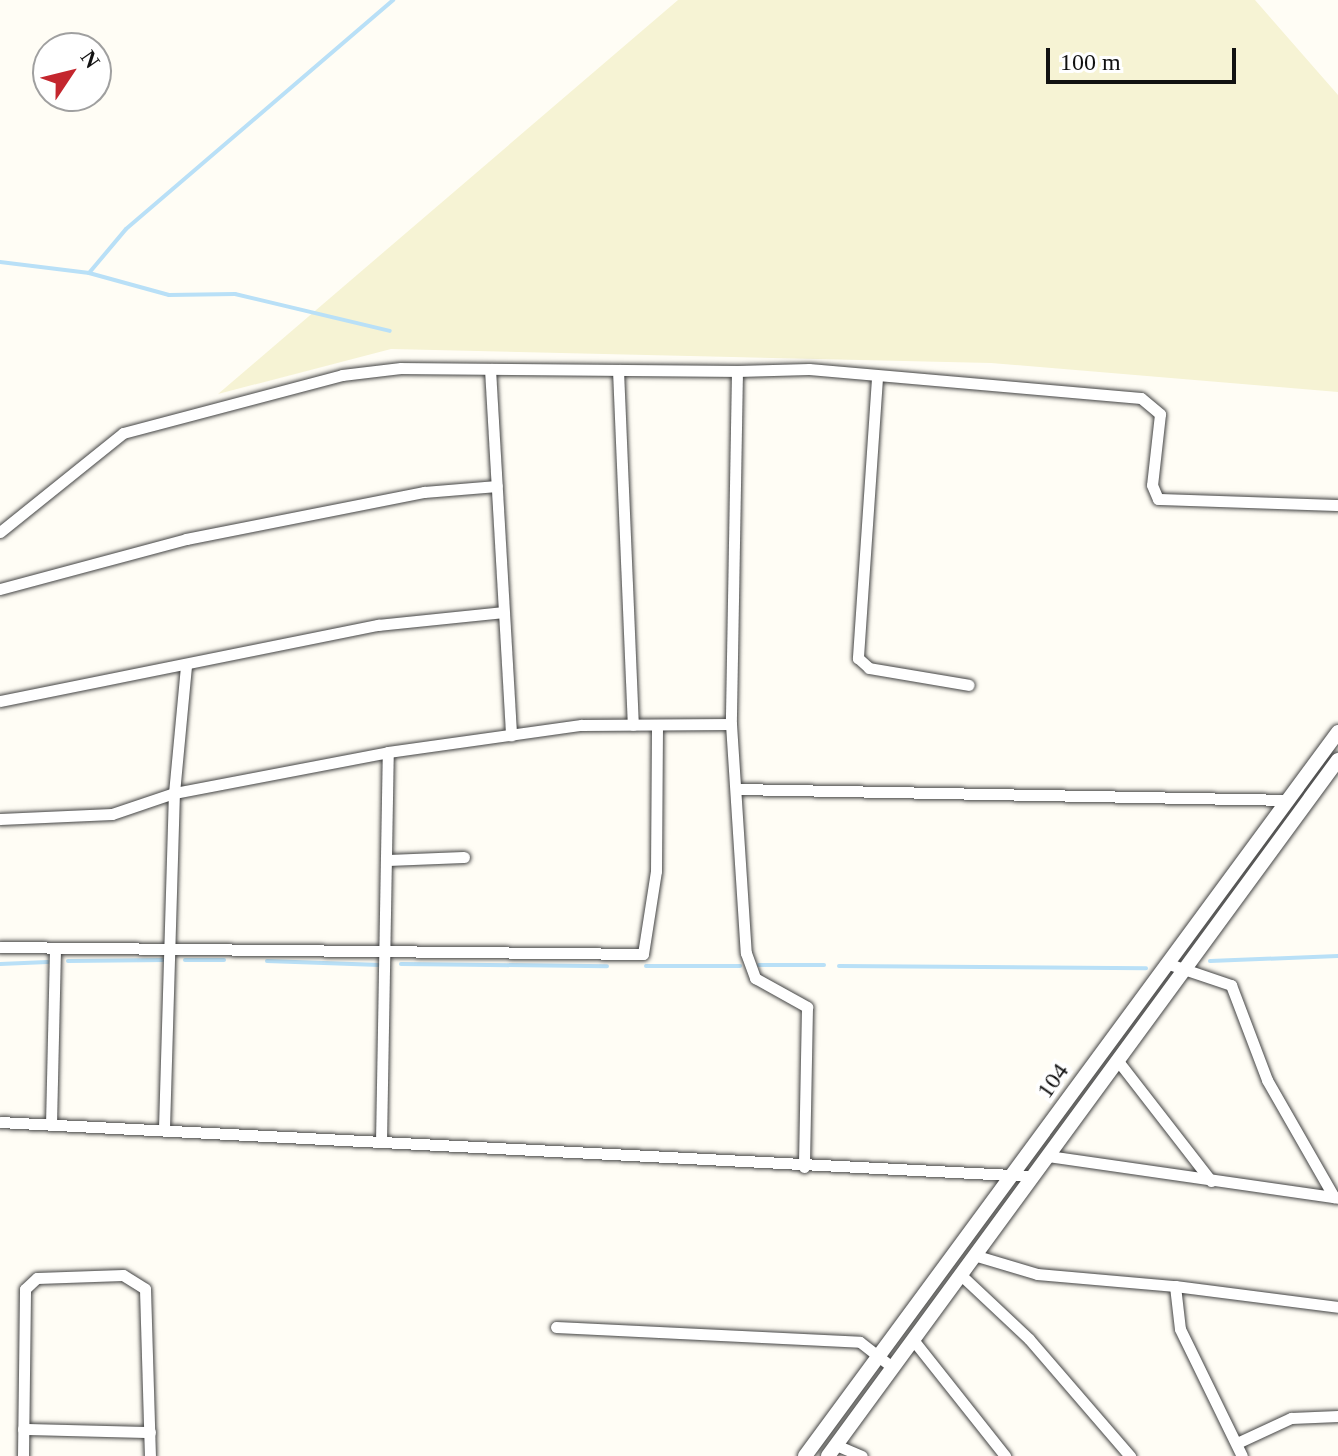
<!DOCTYPE html>
<html>
<head>
<meta charset="utf-8">
<style>
	body { margin:0 }
	#map { position:relative; width:1338px; height:1456px; overflow:hidden; background:#fffdf5; font-family:Georgia,serif }
	div>[style] { position:absolute }
	.farmland>* { inset:0; background:#f6f3d4 }
	.stream>* { height:4px; margin:-2px; padding:0 2px; transform-origin:2px; border-radius:2px; background:#b9e0f7 }
	.roads { filter:drop-shadow(0 0 2px #444) drop-shadow(0 0 2px #444) }
	.minor>* { height:11px; margin:-5.5px; padding:0 5.5px; transform-origin:5.5px; border-radius:5.5px; background:#fff }
	.tertiary>* { height:14px; margin:-7px; padding:0 7px; transform-origin:7px; border-radius:7px; background:#fff }
	span { translate:-50% -50%; white-space:nowrap; text-align:center; line-height:1.15; -webkit-text-stroke:8px #fff; paint-order:stroke }
	.street-label { font-size:24px; color:#111 }
	.north { position:absolute; left:32px; top:32px; width:80px; height:80px; box-sizing:border-box; background:#fff; border:2px solid #a0a0a0; border-radius:50%; rotate:55deg; font-size:22px; font-weight:700; line-height:32px; text-align:center; color:#111 }
	.north::after { content:''; display:block; margin:auto; width:28px; height:36px; background:#c4262e; clip-path:polygon(50% 0,100% 100%,50% 72%,0 100%) }
	.scale { position:absolute; left:1046px; top:48px; width:190px; height:36px; box-sizing:border-box; border:4px solid #111; border-top:0; padding-left:10px; font-size:24px; line-height:28px; white-space:nowrap; color:#111; -webkit-text-stroke:6px #fff; paint-order:stroke }
</style>
</head>
<body>
<div id="map">
	<div class="farmland">
		<div style="clip-path:polygon(678px 0,1255px 0,1338px 95px,1338px 392px,991px 363px,391px 349px,218px 394px)"></div>
	</div>
	<div class="stream">
		<div style="left:0;top:262px;width:90px;rotate:7deg"></div>
		<div style="left:89px;top:273px;width:83px;rotate:15.4deg"></div>
		<div style="left:169px;top:295px;width:66px;rotate:-0.9deg"></div>
		<div style="left:235px;top:294px;width:159px;rotate:13.4deg"></div>
		<div style="left:89px;top:273px;width:57px;rotate:-49.9deg"></div>
		<div style="left:126px;top:229px;width:352px;rotate:-40.6deg"></div>
		<div style="left:185px;top:960px;width:39px"></div>
		<div style="left:68px;top:961px;width:98px;rotate:-0.6deg"></div>
		<div style="left:267px;top:961px;width:113px;rotate:2deg"></div>
		<div style="left:1210px;top:961px;width:128px;rotate:-2.2deg"></div>
		<div style="left:0;top:964px;width:48px;rotate:-2.4deg"></div>
		<div style="left:401px;top:964px;width:206px;rotate:0.6deg"></div>
		<div style="left:759px;top:965px;width:65px"></div>
		<div style="left:646px;top:966px;width:94px"></div>
		<div style="left:839px;top:966px;width:307px;rotate:0.4deg"></div>
	</div>
	<div class="roads">
		<div class="minor">
			<div style="left:490px;top:369px;width:367px;rotate:86.7deg"></div>
			<div style="left:618px;top:370px;width:355px;rotate:87.6deg"></div>
			<div style="left:737px;top:371px;width:72px;rotate:-1.6deg"></div>
			<div style="left:809px;top:369px;width:333px;rotate:5deg"></div>
			<div style="left:1141px;top:398px;width:25px;rotate:40deg"></div>
			<div style="left:1160px;top:414px;width:71px;rotate:96.4deg"></div>
			<div style="left:1152px;top:485px;width:15px;rotate:67deg"></div>
			<div style="left:1158px;top:499px;width:180px;rotate:1.9deg"></div>
			<div style="left:877px;top:378px;width:281px;rotate:93.9deg"></div>
			<div style="left:858px;top:658px;width:15px;rotate:42deg"></div>
			<div style="left:869px;top:668px;width:101px;rotate:9.6deg"></div>
			<div style="left:0;top:532px;width:158px;rotate:-38.8deg"></div>
			<div style="left:123px;top:433px;width:227px;rotate:-14.8deg"></div>
			<div style="left:342px;top:375px;width:59px;rotate:-6.8deg"></div>
			<div style="left:401px;top:368px;width:336px;rotate:0.5deg"></div>
			<div style="left:737px;top:371px;width:353px;rotate:91deg"></div>
			<div style="left:731px;top:724px;width:229px;rotate:86.3deg"></div>
			<div style="left:746px;top:953px;width:27px;rotate:70deg"></div>
			<div style="left:755px;top:978px;width:60px;rotate:29.1deg"></div>
			<div style="left:807px;top:1007px;width:160px;rotate:91.1deg"></div>
			<div style="left:0;top:589px;width:193px;rotate:-15deg"></div>
			<div style="left:186px;top:539px;width:243px;rotate:-11.2deg"></div>
			<div style="left:424px;top:492px;width:73px;rotate:-4.7deg"></div>
			<div style="left:0;top:701px;width:386px;rotate:-11.4deg"></div>
			<div style="left:378px;top:625px;width:126px;rotate:-5.9deg"></div>
			<div style="left:737px;top:789px;width:551px;rotate:1.14deg"></div>
			<div style="left:0;top:819px;width:112px;rotate:-2.6deg"></div>
			<div style="left:112px;top:814px;width:65px;rotate:-18.7deg"></div>
			<div style="left:174px;top:793px;width:218px;rotate:-10.8deg"></div>
			<div style="left:388px;top:752px;width:195px;rotate:-8deg"></div>
			<div style="left:581px;top:725px;width:150px;rotate:-0.4deg"></div>
			<div style="left:387px;top:860px;width:77px;rotate:-2.2deg"></div>
			<div style="left:0;top:947px;width:643px;rotate:0.62deg"></div>
			<div style="left:643px;top:954px;width:84px;rotate:-81.1deg"></div>
			<div style="left:656px;top:871px;width:146px;rotate:-89.6deg"></div>
			<div style="left:1166px;top:963px;width:69px;rotate:18.7deg"></div>
			<div style="left:1231px;top:985px;width:102px;rotate:69.2deg"></div>
			<div style="left:1267px;top:1080px;width:135px;rotate:60.2deg"></div>
			<div style="left:1118px;top:1061px;width:152px;rotate:52.2deg"></div>
			<div style="left:0;top:1122px;width:1033px;rotate:3deg"></div>
			<div style="left:51px;top:1125px;width:176px;rotate:-88.7deg"></div>
			<div style="left:164px;top:1128px;width:335px;rotate:-88.3deg"></div>
			<div style="left:174px;top:793px;width:129px;rotate:-84.6deg"></div>
			<div style="left:381px;top:1142px;width:390px;rotate:-89deg"></div>
			<div style="left:1048px;top:1156px;width:293px;rotate:8.2deg"></div>
			<div style="left:977px;top:1256px;width:63px;rotate:16.7deg"></div>
			<div style="left:1037px;top:1274px;width:139px;rotate:5deg"></div>
			<div style="left:1175px;top:1286px;width:43px;rotate:83.4deg"></div>
			<div style="left:1180px;top:1329px;width:141px;rotate:64deg"></div>
			<div style="left:962px;top:1276px;width:92px;rotate:43.2deg"></div>
			<div style="left:1029px;top:1339px;width:155px;rotate:49.2deg"></div>
			<div style="left:1175px;top:1286px;width:164px;rotate:7.3deg"></div>
			<div style="left:556px;top:1327px;width:304px;rotate:2.8deg"></div>
			<div style="left:860px;top:1342px;width:41px;rotate:38deg"></div>
			<div style="left:914px;top:1341px;width:147px;rotate:51.6deg"></div>
			<div style="left:23px;top:1429px;width:127px;rotate:1.4deg"></div>
			<div style="left:1237px;top:1443px;width:60px;rotate:-24.8deg"></div>
			<div style="left:1291px;top:1418px;width:47px;rotate:-2.4deg"></div>
			<div style="left:836px;top:1445px;width:28px;rotate:23deg"></div>
			<div style="left:23px;top:1456px;width:167px;rotate:-89.3deg"></div>
			<div style="left:25px;top:1289px;width:16px;rotate:-43deg"></div>
			<div style="left:37px;top:1278px;width:86px;rotate:-2deg"></div>
			<div style="left:123px;top:1275px;width:26px;rotate:32deg"></div>
			<div style="left:145px;top:1289px;width:167px;rotate:88.3deg"></div>
		</div>
		<div class="tertiary">
			<div style="left:805px;top:1456px;width:899px;rotate:-53.64deg"></div>
			<div style="left:828px;top:1456px;width:863px;rotate:-53.77deg"></div>
		</div>
	</div>
	<div class="street-label">
		<span style="left:1053px;top:1081px;rotate:-55deg">104</span>
	</div>
	<div class="north">N</div>
	<div class="scale">100 m</div>
</div>
</body>
</html>
